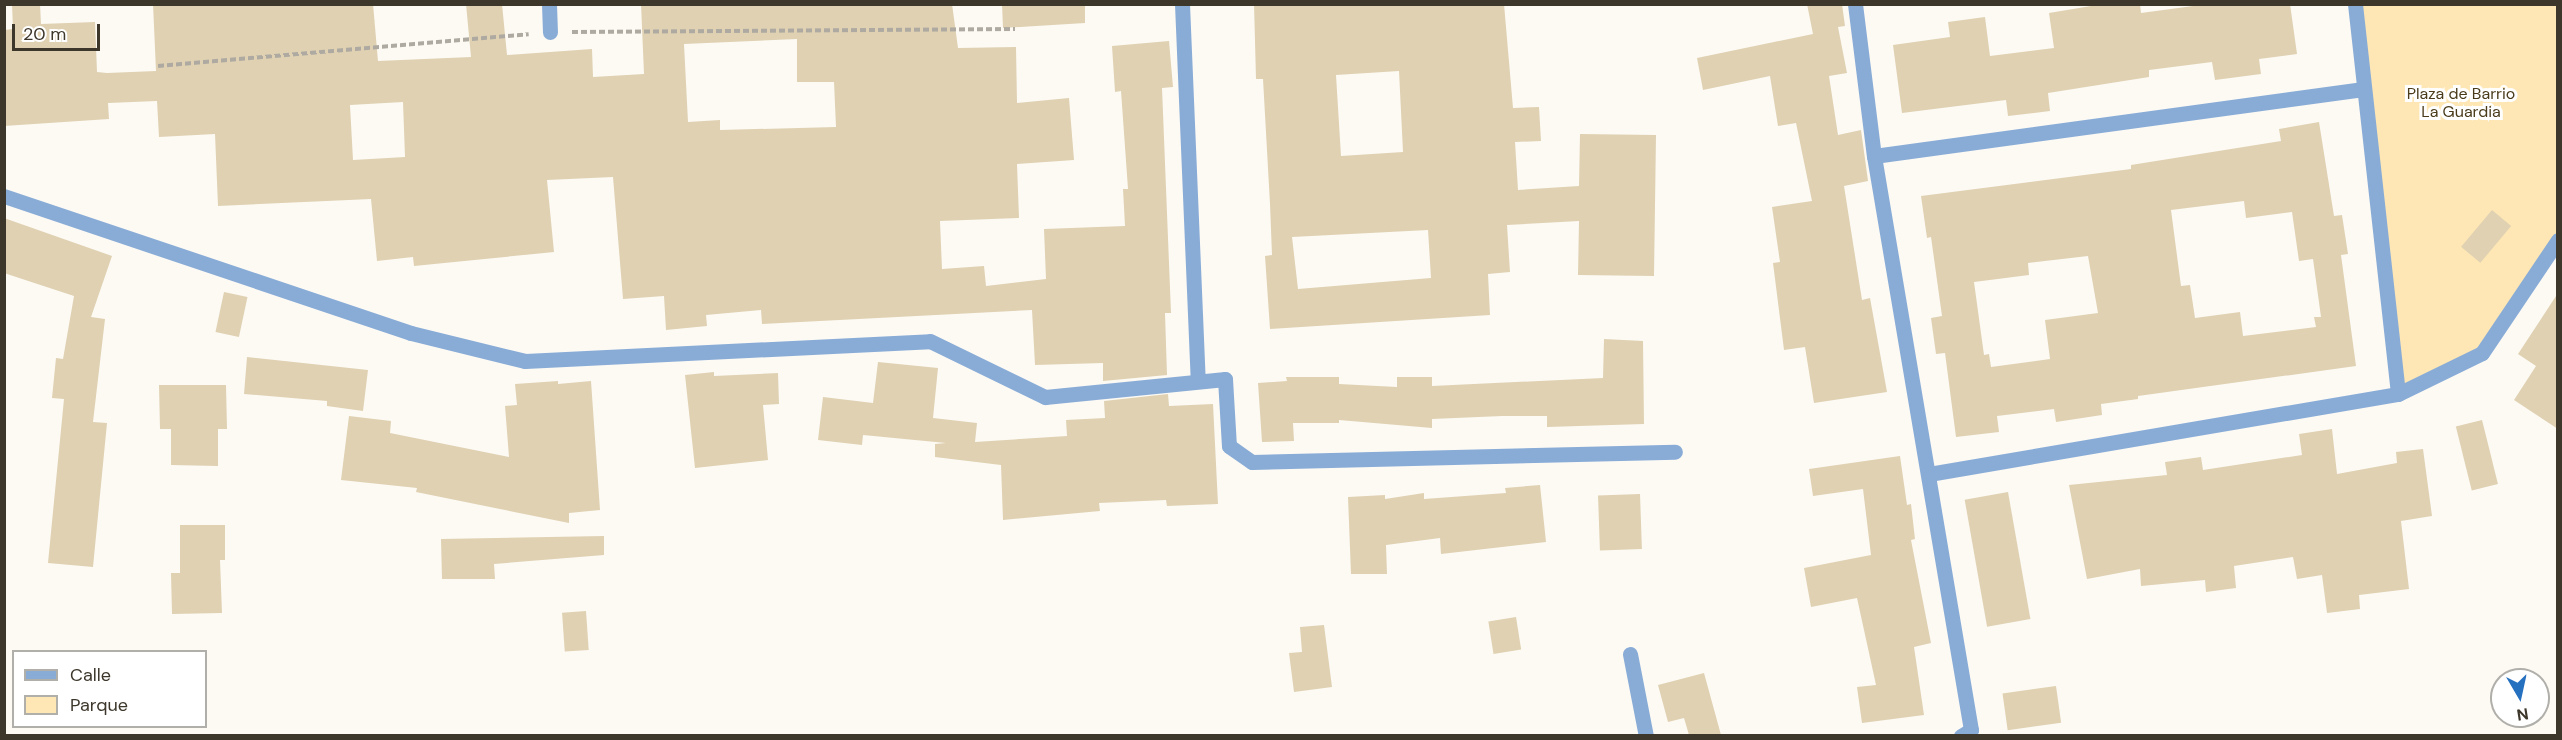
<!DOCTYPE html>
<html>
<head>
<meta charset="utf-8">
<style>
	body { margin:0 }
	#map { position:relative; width:2562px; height:740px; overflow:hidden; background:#fdfaf4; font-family:"DM Sans",sans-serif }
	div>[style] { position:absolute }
	.green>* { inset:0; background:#fee7b5 }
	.building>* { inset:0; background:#dfd1b2; transform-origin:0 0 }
	.path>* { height:4px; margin-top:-2px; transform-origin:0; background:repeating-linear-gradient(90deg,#aeaaa1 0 6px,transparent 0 9px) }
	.minor>* { height:15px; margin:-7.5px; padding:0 7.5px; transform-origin:7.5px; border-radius:7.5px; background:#89acd7 }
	span { translate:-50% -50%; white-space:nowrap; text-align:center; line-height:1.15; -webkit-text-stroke:6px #fff; paint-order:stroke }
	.park-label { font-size:16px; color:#4a3c1b }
	.frame { position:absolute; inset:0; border:6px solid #3d372b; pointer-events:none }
	.legend { position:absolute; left:12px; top:650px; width:195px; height:78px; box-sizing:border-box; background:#fff; border:2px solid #b1afaa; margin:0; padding:8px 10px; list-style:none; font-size:18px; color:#3d372b }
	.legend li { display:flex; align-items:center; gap:12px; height:30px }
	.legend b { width:30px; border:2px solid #b1afaa }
	.north { position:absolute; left:2490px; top:668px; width:60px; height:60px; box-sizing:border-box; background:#fff; border:2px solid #b1afaa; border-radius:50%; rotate:171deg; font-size:16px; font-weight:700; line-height:24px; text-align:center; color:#3d372b }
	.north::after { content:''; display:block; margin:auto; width:21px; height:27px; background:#2670c0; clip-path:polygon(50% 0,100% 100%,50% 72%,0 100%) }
	.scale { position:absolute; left:12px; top:24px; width:88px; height:27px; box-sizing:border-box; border:3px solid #3d372b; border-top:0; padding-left:8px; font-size:18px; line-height:21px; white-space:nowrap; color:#3d372b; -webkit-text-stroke:4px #fff; paint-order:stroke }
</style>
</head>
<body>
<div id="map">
	<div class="green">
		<div style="clip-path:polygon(2355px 5px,2557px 5px,2557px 240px,2482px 353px,2398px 394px)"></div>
	</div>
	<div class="building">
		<div style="clip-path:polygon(evenodd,12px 4px,40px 4px,41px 24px,95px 22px,97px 72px,107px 73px,156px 71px,153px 4px,373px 4px,378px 61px,471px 57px,466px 4px,502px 4px,507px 55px,592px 49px,593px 77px,644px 74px,641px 4px,952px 4px,958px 48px,1016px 47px,1017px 103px,1069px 98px,1074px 160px,1017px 164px,1019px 218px,940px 221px,942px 269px,984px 266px,986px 286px,1046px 279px,1044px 229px,1125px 226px,1123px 189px,1128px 189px,1121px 91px,1115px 92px,1112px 46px,1169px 41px,1173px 87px,1162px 88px,1171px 313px,1165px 313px,1167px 375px,1103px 381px,1103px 363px,1035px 365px,1032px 310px,762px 324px,761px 310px,706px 315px,707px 326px,666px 330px,664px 296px,623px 299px,613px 177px,547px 180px,554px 252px,414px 266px,413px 257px,377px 261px,371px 199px,218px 206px,215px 134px,159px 137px,157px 101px,108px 103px,109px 119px,4px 126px,4px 30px,13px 29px,12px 4px,797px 39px,797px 82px,834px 82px,836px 127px,720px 130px,720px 120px,688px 122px,684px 44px,797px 39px,12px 4px,403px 102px,405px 157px,353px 160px,350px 105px,403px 102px)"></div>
		<div style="clip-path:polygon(1002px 4px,1085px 4px,1085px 23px,1003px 28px)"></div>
		<div style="clip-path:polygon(evenodd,1254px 4px,1504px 4px,1513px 108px,1539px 107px,1541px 141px,1515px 142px,1518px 190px,1579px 186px,1580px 134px,1656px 135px,1654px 276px,1578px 275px,1579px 221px,1507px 225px,1510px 272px,1488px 274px,1490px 315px,1270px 329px,1265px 256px,1272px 255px,1270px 204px,1263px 79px,1256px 79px,1254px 4px,1399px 71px,1403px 152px,1341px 156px,1336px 75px,1399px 71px,1254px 4px,1428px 230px,1431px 278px,1298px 289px,1292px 237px,1428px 230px)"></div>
		<div style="clip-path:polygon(1807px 4px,1842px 4px,1845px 26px,1838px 27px,1847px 73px,1829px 76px,1838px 135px,1861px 130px,1868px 181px,1844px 186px,1862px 300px,1870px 298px,1887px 392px,1814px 403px,1805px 347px,1784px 350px,1773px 263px,1780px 262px,1772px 207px,1812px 201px,1796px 123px,1778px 126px,1770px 76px,1703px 90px,1697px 58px,1813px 34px)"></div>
		<div style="clip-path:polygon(2103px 4px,2140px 4px,2141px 13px,2208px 4px,2290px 4px,2297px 54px,2259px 59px,2261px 74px,2215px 80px,2212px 62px,2149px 70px,2149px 77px,2048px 93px,2050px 111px,2008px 116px,2006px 100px,1902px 113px,1893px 45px,1950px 37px,1948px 22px,1985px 17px,1990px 56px,2054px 48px,2049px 13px)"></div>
		<div style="clip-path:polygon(evenodd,2319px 122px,2334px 216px,2342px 215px,2348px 254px,2341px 255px,2356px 366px,2138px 396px,2138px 399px,2101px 404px,2102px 415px,2056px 422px,2054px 409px,1997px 416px,1999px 432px,1956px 437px,1945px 353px,1936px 354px,1931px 318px,1942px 316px,1931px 237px,1927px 238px,1921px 196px,2131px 169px,2131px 165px,2281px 141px,2279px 129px,2319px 122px,2244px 201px,2246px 218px,2292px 212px,2299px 261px,2313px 259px,2321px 317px,2314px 317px,2316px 327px,2243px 336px,2240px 312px,2195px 318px,2190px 285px,2181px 286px,2171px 210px,2244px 201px,2319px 122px,2088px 256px,2098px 313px,2045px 320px,2050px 359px,1991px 367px,1989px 354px,1984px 355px,1974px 282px,2029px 275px,2028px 263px,2088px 256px)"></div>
		<div style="left:2492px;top:210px;width:25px;height:48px;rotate:40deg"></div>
		<div style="clip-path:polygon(4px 218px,112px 256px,91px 317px,105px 319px,93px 422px,107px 423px,93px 567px,48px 563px,64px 399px,52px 398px,56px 358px,63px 359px,74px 296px,4px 273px)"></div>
		<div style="left:224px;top:292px;width:24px;height:41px;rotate:12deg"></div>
		<div style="clip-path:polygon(2558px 293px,2558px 429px,2514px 400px,2536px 366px,2518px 354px)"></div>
		<div style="clip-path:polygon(1604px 339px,1643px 341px,1644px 424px,1547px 427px,1547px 416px,1502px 416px,1432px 419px,1432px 428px,1339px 420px,1339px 423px,1293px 423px,1294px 441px,1262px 442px,1258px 383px,1287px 381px,1286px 377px,1339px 377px,1339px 384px,1397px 387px,1397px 377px,1432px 377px,1432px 386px,1603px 378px)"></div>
		<div style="clip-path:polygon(247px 357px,368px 370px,363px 411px,327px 406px,327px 401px,244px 394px)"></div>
		<div style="clip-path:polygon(878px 362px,938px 368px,933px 418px,977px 423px,975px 442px,1067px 436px,1066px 420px,1105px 418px,1104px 401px,1168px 394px,1169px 406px,1213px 404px,1218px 504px,1167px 506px,1166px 500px,1099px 503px,1100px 511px,1003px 520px,1001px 465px,935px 457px,935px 444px,946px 443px,863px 435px,862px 445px,818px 440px,823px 397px,873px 403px)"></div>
		<div style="clip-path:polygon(714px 372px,714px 376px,778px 373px,779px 404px,763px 405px,768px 460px,695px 468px,685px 375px)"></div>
		<div style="clip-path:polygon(558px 381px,558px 384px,591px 381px,600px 510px,569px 513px,569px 523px,416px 492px,417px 488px,341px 480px,349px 416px,391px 421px,390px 433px,509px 457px,505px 406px,517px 405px,515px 384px)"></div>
		<div style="clip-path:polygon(159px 385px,226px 385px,227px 429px,218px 429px,218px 466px,171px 465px,171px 429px,160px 429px)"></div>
		<div style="left:2482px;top:420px;width:66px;height:27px;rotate:76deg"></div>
		<div style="clip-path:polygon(2332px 429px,2337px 474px,2397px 463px,2396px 452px,2423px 449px,2432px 516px,2401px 521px,2409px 589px,2359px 595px,2360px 609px,2327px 613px,2322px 575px,2297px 579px,2293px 557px,2234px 566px,2236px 588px,2206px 592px,2205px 580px,2141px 586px,2140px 569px,2087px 579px,2069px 485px,2167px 475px,2165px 462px,2201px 457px,2203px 470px,2302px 455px,2299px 434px)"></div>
		<div style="clip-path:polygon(1900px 456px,1907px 505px,1911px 504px,1915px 539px,1911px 540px,1931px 643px,1914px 647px,1924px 715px,1862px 723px,1857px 687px,1876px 685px,1857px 598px,1811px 607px,1804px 568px,1871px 555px,1863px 489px,1813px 496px,1809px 469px)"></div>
		<div style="clip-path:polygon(1540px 485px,1546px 542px,1441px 554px,1440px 538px,1386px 545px,1387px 574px,1351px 574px,1348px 497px,1385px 495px,1385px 499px,1424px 493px,1424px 499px,1506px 493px,1505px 488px)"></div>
		<div style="left:2008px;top:492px;width:129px;height:44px;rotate:80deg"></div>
		<div style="left:1640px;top:494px;width:55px;height:42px;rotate:88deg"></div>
		<div style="clip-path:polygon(180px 525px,225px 525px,225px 560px,220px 560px,222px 613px,172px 614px,171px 573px,180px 573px)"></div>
		<div style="clip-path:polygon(604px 536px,604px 555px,494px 564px,495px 579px,442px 579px,441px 539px)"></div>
		<div style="left:586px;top:611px;width:39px;height:24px;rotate:86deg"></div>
		<div style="left:1516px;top:617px;width:33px;height:28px;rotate:81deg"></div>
		<div style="clip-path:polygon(1324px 625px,1332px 687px,1294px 692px,1289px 653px,1302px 652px,1300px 627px)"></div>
		<div style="clip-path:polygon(1704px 673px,1721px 735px,1689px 735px,1684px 718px,1668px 722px,1658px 685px)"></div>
		<div style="left:2056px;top:686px;width:37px;height:54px;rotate:82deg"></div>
	</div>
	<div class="path">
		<div style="left:572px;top:32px;width:443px;rotate:-0.4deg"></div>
		<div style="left:158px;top:66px;width:372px;rotate:-4.9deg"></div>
	</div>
	<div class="minor">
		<div style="left:549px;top:4px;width:28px;rotate:88deg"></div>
		<div style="left:1182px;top:4px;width:376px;rotate:87.6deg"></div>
		<div style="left:1855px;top:4px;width:153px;rotate:82.9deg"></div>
		<div style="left:1874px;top:156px;width:582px;rotate:80.41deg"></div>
		<div style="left:1971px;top:730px;width:12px;rotate:149deg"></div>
		<div style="left:2355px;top:4px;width:392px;rotate:83.7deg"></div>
		<div style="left:1874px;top:156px;width:492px;rotate:-7.8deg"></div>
		<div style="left:4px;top:196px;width:429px;rotate:18.6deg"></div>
		<div style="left:411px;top:333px;width:117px;rotate:13.8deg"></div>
		<div style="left:525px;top:361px;width:405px;rotate:-2.8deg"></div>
		<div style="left:930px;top:341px;width:128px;rotate:26deg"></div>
		<div style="left:1045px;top:397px;width:181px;rotate:-5.7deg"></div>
		<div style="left:1225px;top:379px;width:67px;rotate:86.6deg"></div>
		<div style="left:1229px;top:446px;width:28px;rotate:35deg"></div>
		<div style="left:1252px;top:462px;width:423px;rotate:-1.4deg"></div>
		<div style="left:1929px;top:474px;width:476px;rotate:-9.7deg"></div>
		<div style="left:2398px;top:394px;width:93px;rotate:-26deg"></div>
		<div style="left:2482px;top:353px;width:136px;rotate:-56.1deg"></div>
		<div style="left:1630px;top:654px;width:84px;rotate:79deg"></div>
	</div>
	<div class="park-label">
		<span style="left:2461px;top:103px">Plaza de Barrio<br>La Guardia</span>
	</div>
	<div class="frame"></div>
	<ul class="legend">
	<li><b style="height:8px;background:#89acd7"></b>Calle</li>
	<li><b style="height:16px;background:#fee7b5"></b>Parque</li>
	</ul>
	<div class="north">N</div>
	<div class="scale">20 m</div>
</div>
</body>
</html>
